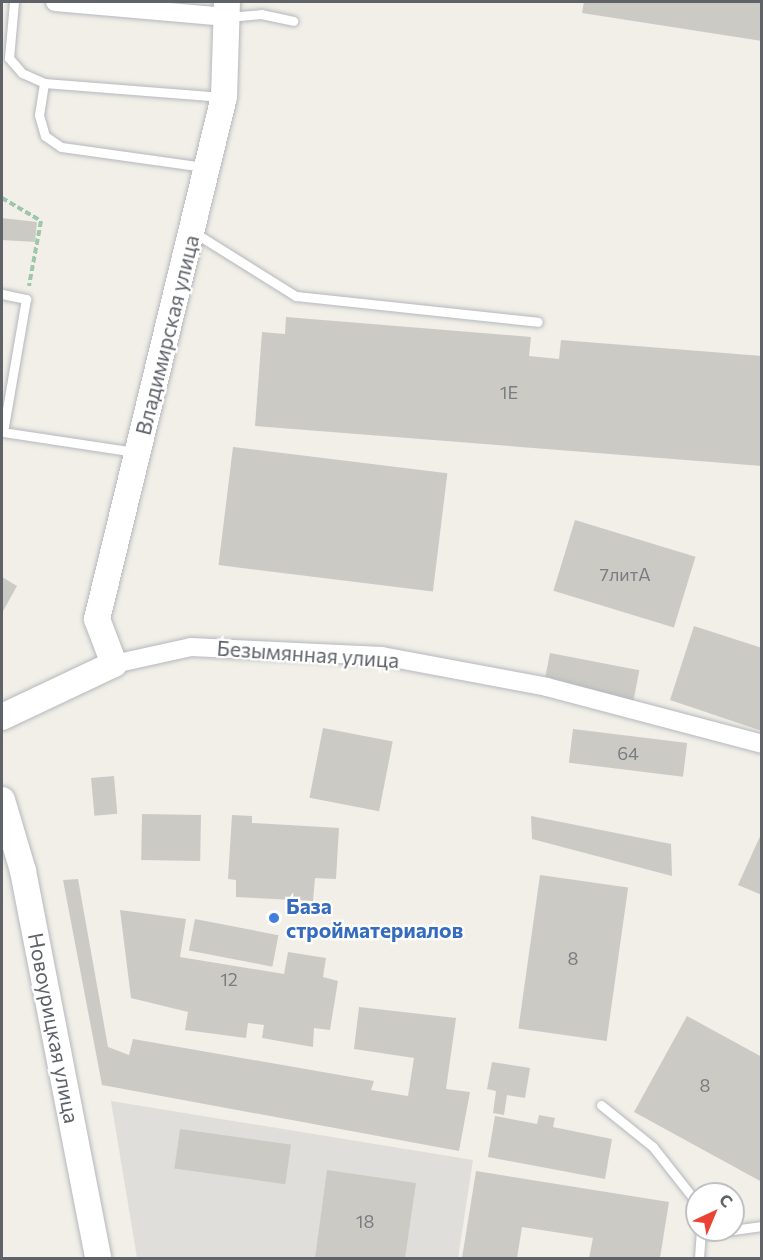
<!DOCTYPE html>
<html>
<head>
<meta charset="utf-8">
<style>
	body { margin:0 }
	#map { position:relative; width:763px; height:1260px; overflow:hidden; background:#f1efe8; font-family:Commissioner,sans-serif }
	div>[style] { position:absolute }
	.industrial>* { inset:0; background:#e0deda }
	.building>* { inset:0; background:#cccac5; transform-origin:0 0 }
	.path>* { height:4px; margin-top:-2px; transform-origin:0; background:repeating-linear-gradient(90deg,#9cc7a9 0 6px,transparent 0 9px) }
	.roads { filter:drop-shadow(0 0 2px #b5b8bc) drop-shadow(0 0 2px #b5b8bc) }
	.lane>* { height:9px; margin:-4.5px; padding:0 4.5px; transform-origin:4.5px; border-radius:4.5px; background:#fff }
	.street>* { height:18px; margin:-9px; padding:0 9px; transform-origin:9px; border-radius:9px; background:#fff }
	.secondary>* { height:26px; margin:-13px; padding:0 13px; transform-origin:13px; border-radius:13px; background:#fff }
	.dots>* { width:16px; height:16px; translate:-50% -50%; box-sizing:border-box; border:3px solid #fff; border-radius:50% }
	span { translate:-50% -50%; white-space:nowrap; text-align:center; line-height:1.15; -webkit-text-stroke:4.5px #fff; paint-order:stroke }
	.number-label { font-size:18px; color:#7a7d7f }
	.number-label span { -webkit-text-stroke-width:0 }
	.street-label { font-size:21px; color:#5f6368 }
	.shop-label { font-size:21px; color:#366cbe; font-weight:700 }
	.left { translate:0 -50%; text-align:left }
	.frame { position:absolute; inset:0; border:3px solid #5f6368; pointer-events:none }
	.north { position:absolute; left:685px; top:1182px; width:60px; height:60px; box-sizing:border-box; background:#fff; border:2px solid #bfc1c3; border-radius:50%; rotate:44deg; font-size:16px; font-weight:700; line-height:24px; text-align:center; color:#5f6368 }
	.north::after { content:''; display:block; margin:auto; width:21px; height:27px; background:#ea4335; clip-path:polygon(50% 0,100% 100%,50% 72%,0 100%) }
</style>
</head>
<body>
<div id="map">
	<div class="industrial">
		<div style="clip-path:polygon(111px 1101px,473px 1160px,458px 1258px,137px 1258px)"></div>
	</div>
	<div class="building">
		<div style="clip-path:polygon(584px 2px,762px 2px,762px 41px,582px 13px)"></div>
		<div style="clip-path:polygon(2px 218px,37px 222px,35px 242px,2px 240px)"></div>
		<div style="clip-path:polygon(286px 317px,531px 337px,529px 356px,559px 359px,561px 340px,762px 356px,762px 466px,255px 426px,262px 332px,285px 334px)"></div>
		<div style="left:233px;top:447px;width:216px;height:119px;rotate:7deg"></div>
		<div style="left:575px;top:520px;width:126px;height:74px;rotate:17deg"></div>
		<div style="clip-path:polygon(2px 577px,17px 586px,2px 613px)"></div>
		<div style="clip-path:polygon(694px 626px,762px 648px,762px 731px,670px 700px)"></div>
		<div style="left:550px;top:653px;width:91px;height:32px;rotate:11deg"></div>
		<div style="left:323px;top:728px;width:71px;height:71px;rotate:11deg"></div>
		<div style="left:573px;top:729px;width:115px;height:34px;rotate:7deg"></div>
		<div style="left:114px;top:776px;width:38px;height:23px;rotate:85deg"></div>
		<div style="left:142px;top:814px;width:59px;height:46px;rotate:1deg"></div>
		<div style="clip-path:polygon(232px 815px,252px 816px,252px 823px,339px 828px,336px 879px,315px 878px,313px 901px,236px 897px,236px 880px,228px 879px)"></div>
		<div style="clip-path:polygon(531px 816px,671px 844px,672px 876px,532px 839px)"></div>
		<div style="clip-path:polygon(762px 832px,762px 895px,738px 885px)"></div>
		<div style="left:540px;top:875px;width:89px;height:155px;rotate:8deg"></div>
		<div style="clip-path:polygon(78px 879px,108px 1047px,129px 1055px,133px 1039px,374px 1081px,371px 1090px,408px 1096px,414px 1058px,354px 1049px,359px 1007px,456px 1018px,446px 1089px,470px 1092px,459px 1151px,102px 1085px,63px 880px)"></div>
		<div style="clip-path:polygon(120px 910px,186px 919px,180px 957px,284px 974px,288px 952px,326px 958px,323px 977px,338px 981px,330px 1030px,314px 1028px,313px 1047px,262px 1038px,264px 1025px,248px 1023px,246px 1038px,185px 1030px,188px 1012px,131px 998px)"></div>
		<div style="left:195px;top:919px;width:85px;height:32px;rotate:11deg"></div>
		<div style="clip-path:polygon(687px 1016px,762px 1057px,762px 1182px,634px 1112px)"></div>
		<div style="clip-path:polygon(492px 1062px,530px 1068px,525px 1098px,507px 1095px,504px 1115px,493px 1113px,496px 1091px,487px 1089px)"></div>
		<div style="clip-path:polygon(539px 1115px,555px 1118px,553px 1127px,612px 1139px,605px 1179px,488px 1157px,495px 1116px,537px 1124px)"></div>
		<div style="left:180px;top:1129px;width:112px;height:40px;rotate:8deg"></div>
		<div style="clip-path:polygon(327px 1170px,416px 1183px,405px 1258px,315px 1258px)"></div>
		<div style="clip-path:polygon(476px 1171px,669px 1202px,660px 1258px,589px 1258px,593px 1238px,522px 1227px,517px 1258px,462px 1258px)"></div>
	</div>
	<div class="path">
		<div style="left:2px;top:198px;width:45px;rotate:30.5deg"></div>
		<div style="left:41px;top:221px;width:66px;rotate:100.5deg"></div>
	</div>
	<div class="roads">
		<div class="lane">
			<div style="left:14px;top:2px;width:56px;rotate:95.1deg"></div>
			<div style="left:9px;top:58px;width:20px;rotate:49deg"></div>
			<div style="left:22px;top:73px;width:24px;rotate:24deg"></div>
			<div style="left:228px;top:17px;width:33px;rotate:-5deg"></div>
			<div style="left:261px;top:14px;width:33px;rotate:12deg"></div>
			<div style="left:204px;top:167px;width:144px;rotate:-172deg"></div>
			<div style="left:61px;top:147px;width:19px;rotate:-145deg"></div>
			<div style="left:45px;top:136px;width:22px;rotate:-106deg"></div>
			<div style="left:39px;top:115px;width:32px;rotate:-81deg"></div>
			<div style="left:44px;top:83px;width:179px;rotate:4.5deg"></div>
			<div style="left:195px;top:233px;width:119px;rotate:32deg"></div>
			<div style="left:296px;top:296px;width:243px;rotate:6.1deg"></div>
			<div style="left:2px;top:294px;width:25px;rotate:12deg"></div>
			<div style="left:26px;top:299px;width:135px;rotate:99.8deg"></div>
			<div style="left:3px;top:432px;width:134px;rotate:8.6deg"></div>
			<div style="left:601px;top:1105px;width:67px;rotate:38.9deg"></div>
			<div style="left:653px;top:1147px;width:71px;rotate:51.8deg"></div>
			<div style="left:733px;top:1230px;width:29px;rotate:-8deg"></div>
			<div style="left:702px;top:1234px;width:30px;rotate:-8deg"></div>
			<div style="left:699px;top:1258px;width:28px;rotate:-86deg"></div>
		</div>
		<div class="street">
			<div style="left:55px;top:2px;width:172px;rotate:5deg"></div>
			<div style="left:114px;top:664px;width:79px;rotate:-12.4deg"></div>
			<div style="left:191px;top:647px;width:191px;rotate:2.7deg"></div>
			<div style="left:382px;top:656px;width:168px;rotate:10.6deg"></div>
			<div style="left:547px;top:687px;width:222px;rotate:14.8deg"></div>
		</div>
		<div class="secondary">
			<div style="left:2px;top:717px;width:124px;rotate:-25.3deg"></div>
			<div style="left:114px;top:664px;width:48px;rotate:-110.7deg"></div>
			<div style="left:97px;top:619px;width:537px;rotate:-76.33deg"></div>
			<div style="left:224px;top:97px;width:95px;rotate:-88.2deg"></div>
			<div style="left:2px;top:800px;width:74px;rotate:73.5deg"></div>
			<div style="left:23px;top:871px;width:394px;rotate:79deg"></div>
		</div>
	</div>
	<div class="dots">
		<div style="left:274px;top:918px;background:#3f7fe0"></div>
	</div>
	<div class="number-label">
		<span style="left:509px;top:392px">1Е</span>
		<span style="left:625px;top:574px">7литА</span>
		<span style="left:628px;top:753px">64</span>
		<span style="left:573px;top:958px">8</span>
		<span style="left:229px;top:979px">12</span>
		<span style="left:705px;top:1085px">8</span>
		<span style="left:365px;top:1221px">18</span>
	</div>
	<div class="street-label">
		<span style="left:167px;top:335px;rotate:-76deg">Владимирская улица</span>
		<span style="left:308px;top:654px;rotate:4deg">Безымянная улица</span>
		<span style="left:54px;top:1028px;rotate:79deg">Новоурицкая улица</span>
	</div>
	<div class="shop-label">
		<span class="left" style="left:286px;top:918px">База<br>стройматериалов</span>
	</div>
	<div class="frame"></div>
	<div class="north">С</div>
</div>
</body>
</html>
